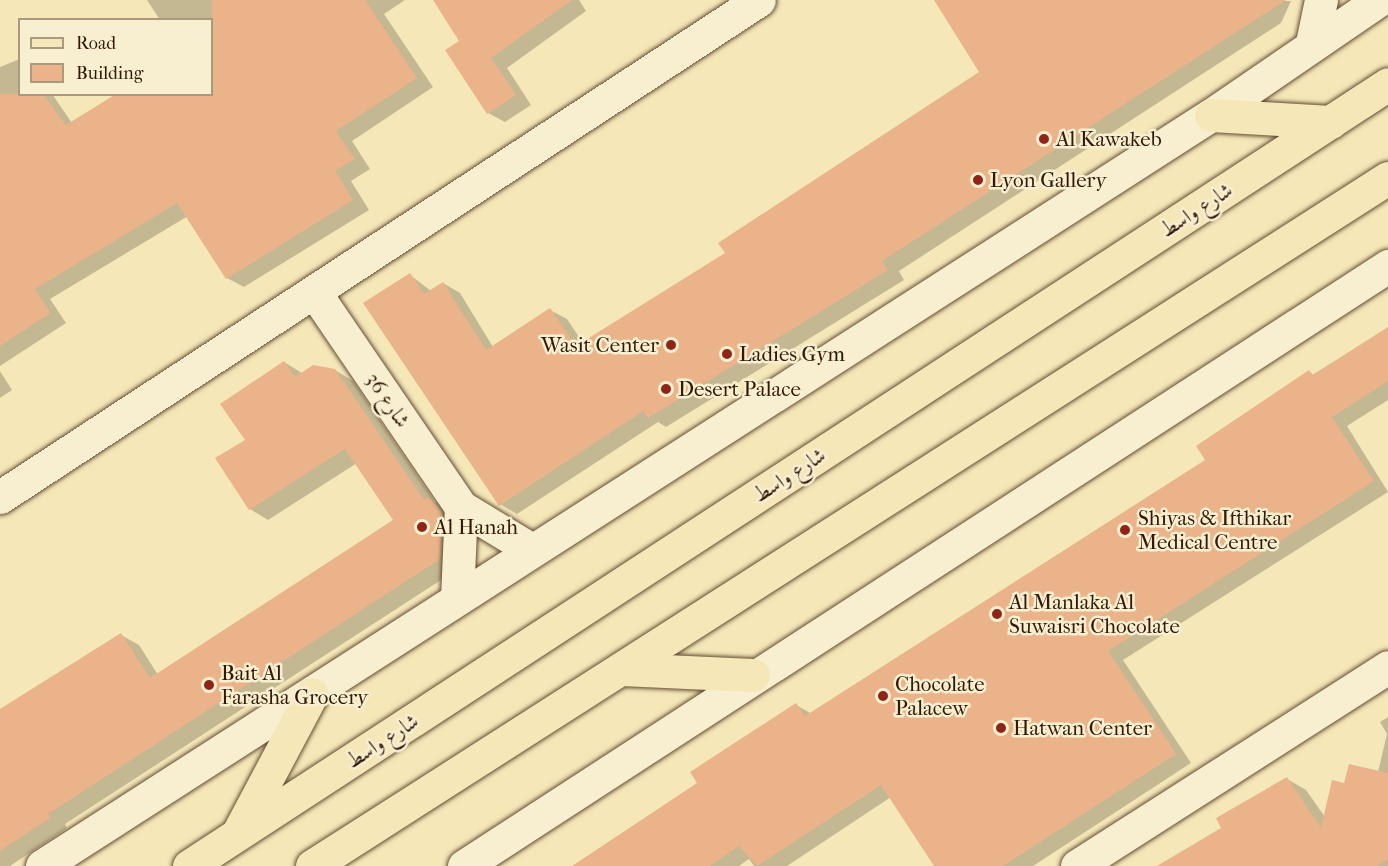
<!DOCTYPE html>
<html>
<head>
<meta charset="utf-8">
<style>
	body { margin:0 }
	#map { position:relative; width:1388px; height:866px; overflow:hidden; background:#f5e7b8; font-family:"IM FELL French Canon",Amiri,serif }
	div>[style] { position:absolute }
	.shadow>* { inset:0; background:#0003 }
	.building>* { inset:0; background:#eab389 }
	.roads { filter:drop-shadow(0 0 2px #644c34) drop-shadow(0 0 2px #644c34) }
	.minor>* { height:33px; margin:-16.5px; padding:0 16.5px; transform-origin:16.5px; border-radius:16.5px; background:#f8efd1 }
	.major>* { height:33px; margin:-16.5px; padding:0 16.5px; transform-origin:16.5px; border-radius:16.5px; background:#f5e7b8 }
	.dots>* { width:16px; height:16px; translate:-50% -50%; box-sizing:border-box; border:3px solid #f8efd1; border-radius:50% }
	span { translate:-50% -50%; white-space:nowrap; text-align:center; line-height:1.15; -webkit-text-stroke:5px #f8efd1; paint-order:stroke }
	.poi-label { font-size:21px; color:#331808 }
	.left { translate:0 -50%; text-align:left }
	.right { translate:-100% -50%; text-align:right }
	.street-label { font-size:21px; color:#331808 }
	.legend { position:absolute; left:18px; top:18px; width:195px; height:78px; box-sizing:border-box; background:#f8efd1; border:2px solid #a99981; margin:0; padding:8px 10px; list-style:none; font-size:18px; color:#331808 }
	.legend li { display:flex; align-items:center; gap:12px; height:30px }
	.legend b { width:30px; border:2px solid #a99981 }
</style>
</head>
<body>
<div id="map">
	<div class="shadow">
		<div style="clip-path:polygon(147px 0,405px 0,384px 14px,433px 87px,352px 141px,370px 169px,351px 181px,369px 210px,244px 287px,227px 278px,188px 216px,50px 299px,66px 323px,0 366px,0 67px,20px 59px,20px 94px,52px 94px,72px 123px,212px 94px,212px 20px,160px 20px)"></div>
		<div style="clip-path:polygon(435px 0,579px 0,586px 11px,507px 68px,531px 105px,505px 122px,488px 113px,461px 42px)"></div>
		<div style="clip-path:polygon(936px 0,1291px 1px,1281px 23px,899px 271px,904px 280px,666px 427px,658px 422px,517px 514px,500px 504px,410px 275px,431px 291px,443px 283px,460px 293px,493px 347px,550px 310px,567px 319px,583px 343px,727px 253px,981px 72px)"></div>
		<div style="clip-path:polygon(1388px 328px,1388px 400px,1347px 426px,1388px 492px,1123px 660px,1191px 763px,1033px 866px,936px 866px,891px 797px,787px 866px,754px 866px,749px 859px,739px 866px,575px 866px,699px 783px,796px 705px,812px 714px,1207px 460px,1198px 446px)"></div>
		<div style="clip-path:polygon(284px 362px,302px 373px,335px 370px,353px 381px,435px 502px,448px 509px,458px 569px,65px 824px,67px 828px,10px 866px,0 866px,0 711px,121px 635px,139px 645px,158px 675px,396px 520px,357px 463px,268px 520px,250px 509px,247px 440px)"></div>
		<div style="clip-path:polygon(0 371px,12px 390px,0 398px)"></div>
		<div style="clip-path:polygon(1388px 717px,1388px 866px,1173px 866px,1287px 779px,1306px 790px,1325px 817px,1346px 785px,1378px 772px,1387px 734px,1380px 722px)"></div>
	</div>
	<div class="building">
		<div style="clip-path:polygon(212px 0,365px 0,417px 78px,336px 131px,355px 159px,335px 171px,353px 200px,226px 279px,177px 203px,35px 289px,50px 313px,0 346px,0 94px,43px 94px,66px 125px,116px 94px,212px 94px)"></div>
		<div style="clip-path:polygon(433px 0,572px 0,491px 58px,516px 95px,487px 114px,445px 50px,459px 41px)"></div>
		<div style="clip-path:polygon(934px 0,1286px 0,882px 261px,888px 270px,648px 418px,643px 411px,499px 506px,363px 303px,410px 273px,424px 294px,443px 282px,486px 350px,550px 308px,576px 346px,725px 253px,718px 243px,979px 72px)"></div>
		<div style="clip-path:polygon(1388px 327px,1388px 381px,1332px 417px,1374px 481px,1108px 651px,1176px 754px,1003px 866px,934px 866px,881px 785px,757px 866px,739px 846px,710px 866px,572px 866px,697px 783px,690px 772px,796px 703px,805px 716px,1205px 460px,1196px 446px,1309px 370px,1313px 375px)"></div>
		<div style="clip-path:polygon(284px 361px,295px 377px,313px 365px,335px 369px,424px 500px,430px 497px,442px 515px,440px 559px,48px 814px,50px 818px,0 851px,0 709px,121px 633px,150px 678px,393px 520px,345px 449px,249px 510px,215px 458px,245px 440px,220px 404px)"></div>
		<div style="clip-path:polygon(1349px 764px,1388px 773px,1388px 859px,1377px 866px,1157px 866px,1221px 828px,1216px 818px,1287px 777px,1321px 828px,1332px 780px,1344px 783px)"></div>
	</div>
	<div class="roads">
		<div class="minor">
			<div style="left:1312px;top:43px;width:44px;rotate:-78.2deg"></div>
			<div style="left:315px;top:293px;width:259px;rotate:55.7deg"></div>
			<div style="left:461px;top:507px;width:81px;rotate:31.3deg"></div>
			<div style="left:0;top:497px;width:907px;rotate:-33.22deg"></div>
			<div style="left:457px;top:598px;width:91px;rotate:-87.5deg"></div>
			<div style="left:42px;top:866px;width:1389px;rotate:-32.72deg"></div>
			<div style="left:1211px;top:115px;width:204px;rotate:-34.4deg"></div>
			<div style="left:464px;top:866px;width:1102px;rotate:-33deg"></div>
			<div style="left:1077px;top:866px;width:369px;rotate:-32.6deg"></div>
		</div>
		<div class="major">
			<div style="left:1211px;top:115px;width:120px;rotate:3.3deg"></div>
			<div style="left:621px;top:669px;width:132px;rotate:2.6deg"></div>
			<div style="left:238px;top:833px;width:157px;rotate:-62deg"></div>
			<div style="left:189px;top:866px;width:1431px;rotate:-33.11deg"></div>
			<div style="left:312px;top:866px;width:1277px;rotate:-32.6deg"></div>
		</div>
	</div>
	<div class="dots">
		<div style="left:1044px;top:139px;background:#8f2418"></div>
		<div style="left:978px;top:180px;background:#8f2418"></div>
		<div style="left:671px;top:345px;background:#8f2418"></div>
		<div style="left:727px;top:354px;background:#8f2418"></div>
		<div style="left:666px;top:389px;background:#8f2418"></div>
		<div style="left:422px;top:527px;background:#8f2418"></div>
		<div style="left:1125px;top:530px;background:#8f2418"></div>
		<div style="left:997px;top:614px;background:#8f2418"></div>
		<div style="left:209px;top:685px;background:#8f2418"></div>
		<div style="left:883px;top:696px;background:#8f2418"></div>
		<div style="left:1001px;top:728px;background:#8f2418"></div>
	</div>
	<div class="poi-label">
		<span class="left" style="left:1056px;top:139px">Al Kawakeb</span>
		<span class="left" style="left:990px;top:180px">Lyon Gallery</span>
		<span class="right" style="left:659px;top:345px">Wasit Center</span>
		<span class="left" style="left:739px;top:354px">Ladies Gym</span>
		<span class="left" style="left:678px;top:389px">Desert Palace</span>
		<span class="left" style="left:1138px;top:530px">Shiyas &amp; Ifthikar<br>Medical Centre</span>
		<span class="left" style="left:434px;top:527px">Al Hanah</span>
		<span class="left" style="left:1009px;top:614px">Al Manlaka Al<br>Suwaisri Chocolate</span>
		<span class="left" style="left:221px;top:685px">Bait Al<br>Farasha Grocery</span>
		<span class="left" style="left:895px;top:696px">Chocolate<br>Palacew</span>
		<span class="left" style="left:1013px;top:728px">Hatwan Center</span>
	</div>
	<div class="street-label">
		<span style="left:1196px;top:210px;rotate:-33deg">شارع واسط</span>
		<span style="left:388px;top:400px;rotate:56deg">شارع 36</span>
		<span style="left:789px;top:475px;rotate:-33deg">شارع واسط</span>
		<span style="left:382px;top:741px;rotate:-33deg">شارع واسط</span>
	</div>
	<ul class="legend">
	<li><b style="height:8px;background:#f5e7b8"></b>Road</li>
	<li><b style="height:16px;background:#eab389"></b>Building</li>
	</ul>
</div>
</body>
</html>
